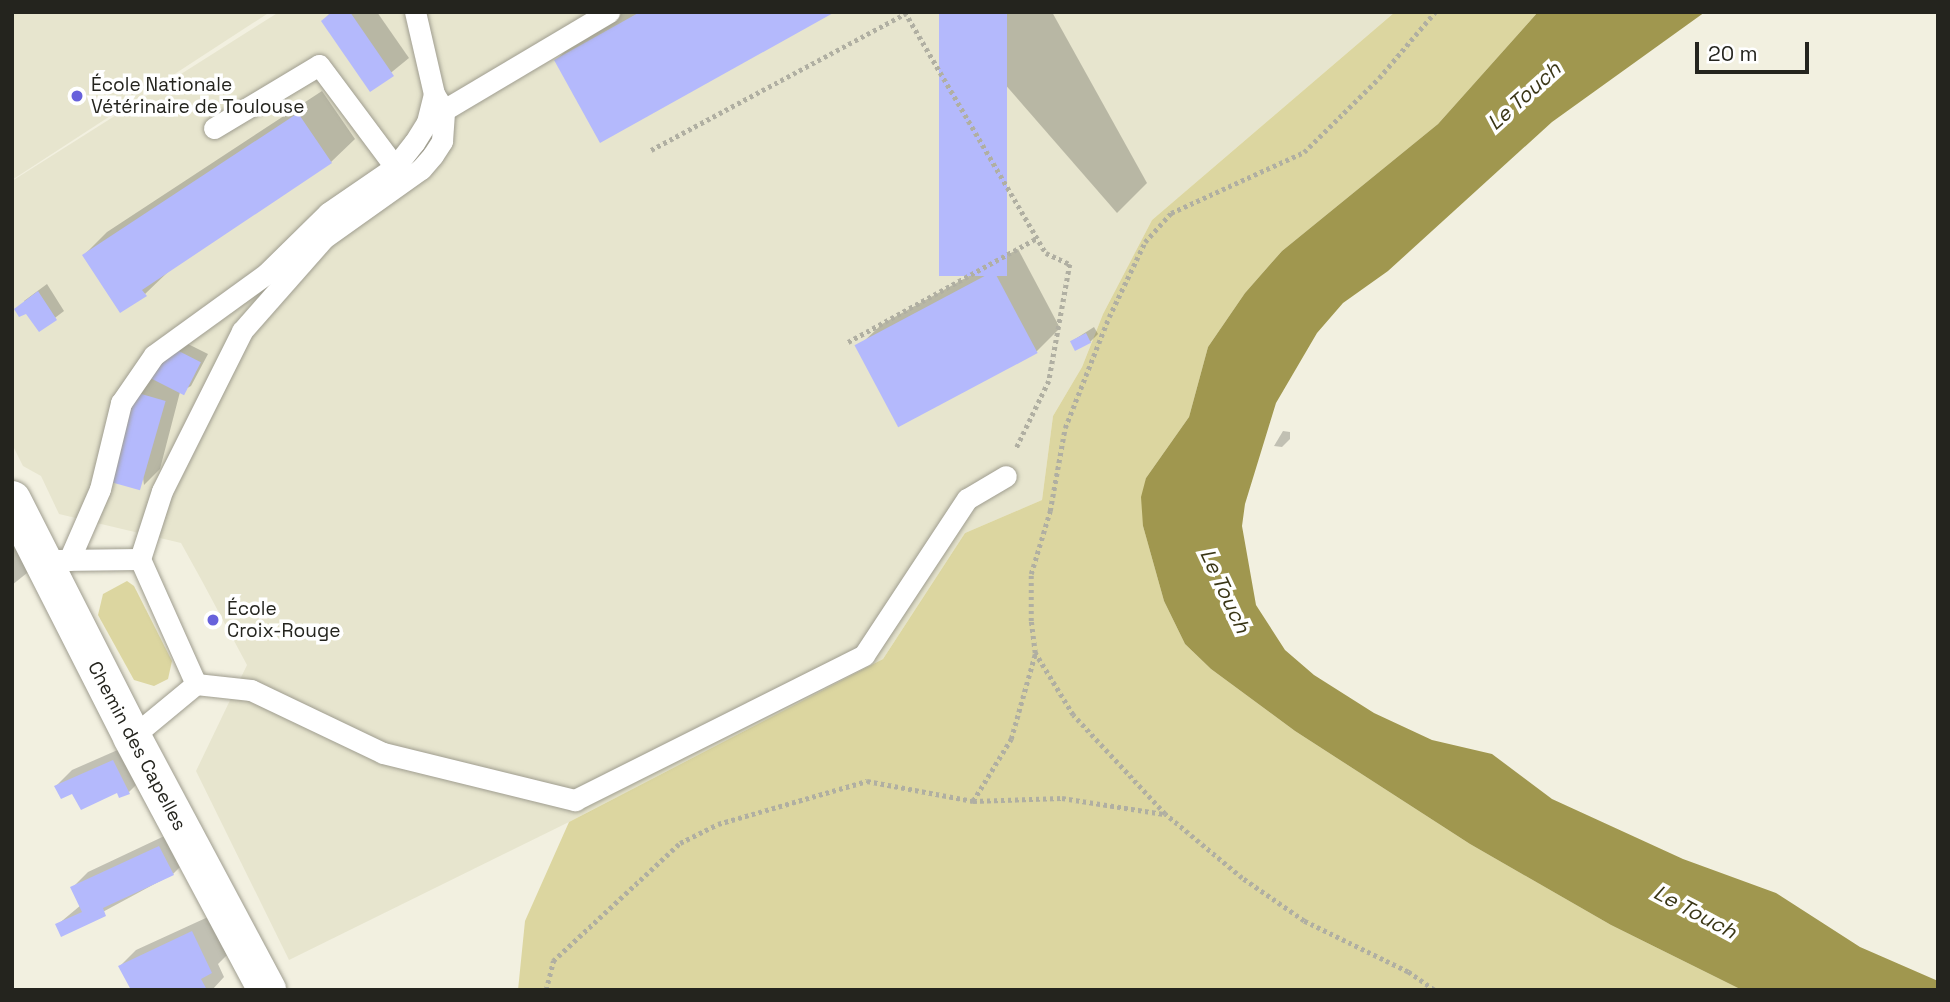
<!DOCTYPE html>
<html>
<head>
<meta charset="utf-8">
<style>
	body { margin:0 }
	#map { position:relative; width:1950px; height:1002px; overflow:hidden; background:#f2f0e0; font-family:"Space Grotesk",sans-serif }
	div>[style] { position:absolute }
	.built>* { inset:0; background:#e7e5ce }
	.green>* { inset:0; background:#dcd6a0 }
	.water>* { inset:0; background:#a0974f }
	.shadow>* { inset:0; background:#0003 }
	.building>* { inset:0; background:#b4b9fc; transform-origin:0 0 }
	.path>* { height:4.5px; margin-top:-2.25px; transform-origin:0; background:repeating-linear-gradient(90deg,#b0afa2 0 3.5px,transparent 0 7px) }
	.roads { filter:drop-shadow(0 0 2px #9f9d8f) drop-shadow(0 0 2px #9f9d8f) }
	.service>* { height:21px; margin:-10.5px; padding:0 10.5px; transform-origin:10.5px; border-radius:10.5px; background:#fff }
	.minor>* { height:38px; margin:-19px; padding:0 19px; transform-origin:19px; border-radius:19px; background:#fff }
	.dots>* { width:19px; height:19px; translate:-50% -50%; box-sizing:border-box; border:4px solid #fff; border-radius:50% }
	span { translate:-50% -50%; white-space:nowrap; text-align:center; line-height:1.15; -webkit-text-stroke:7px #fff; paint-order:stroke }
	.poi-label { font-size:19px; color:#24241e }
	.left { translate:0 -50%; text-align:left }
	.street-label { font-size:19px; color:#24241e }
	.water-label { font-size:21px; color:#3a3616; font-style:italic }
	.frame { position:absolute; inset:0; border:14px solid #24241e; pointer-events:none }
	.scale { position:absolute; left:1695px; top:42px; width:114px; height:32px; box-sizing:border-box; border:4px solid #24241e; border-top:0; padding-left:9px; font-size:21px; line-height:24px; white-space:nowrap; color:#24241e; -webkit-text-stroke:5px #fff; paint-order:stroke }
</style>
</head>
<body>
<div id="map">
	<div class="built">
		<div style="clip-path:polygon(12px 12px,270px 12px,12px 180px)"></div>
		<div style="clip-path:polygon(279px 12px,1395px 12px,1152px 220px,1103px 314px,1082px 367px,1053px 416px,1042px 500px,965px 533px,883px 659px,569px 822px,289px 960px,196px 771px,247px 665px,202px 581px,181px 543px,59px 514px,41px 476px,23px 466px,12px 444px,12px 181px)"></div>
	</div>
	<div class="green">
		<div style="clip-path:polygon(1395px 12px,1538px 12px,1438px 124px,1282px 251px,1245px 293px,1208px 347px,1189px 417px,1146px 478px,1143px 526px,1164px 601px,1185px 644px,1211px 669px,1295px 731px,1470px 844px,1611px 925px,1742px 990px,518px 990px,525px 921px,569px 822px,883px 659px,965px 533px,1042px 500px,1053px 416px,1082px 367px,1103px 314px,1152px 220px)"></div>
		<div style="clip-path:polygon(127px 581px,134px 586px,172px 661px,168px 679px,154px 686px,134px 680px,98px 615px,103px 594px)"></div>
	</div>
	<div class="water">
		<div style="clip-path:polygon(1538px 12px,1705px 12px,1552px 122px,1388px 271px,1343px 303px,1317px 333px,1276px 403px,1245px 504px,1242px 526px,1256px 605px,1285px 650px,1314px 675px,1374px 713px,1432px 740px,1492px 754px,1552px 799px,1683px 859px,1776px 893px,1860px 947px,1938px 981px,1938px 990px,1742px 990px,1611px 925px,1470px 844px,1295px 731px,1211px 669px,1185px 644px,1164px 601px,1143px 526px,1141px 497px,1146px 478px,1189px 417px,1208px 347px,1245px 293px,1282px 251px,1438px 124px)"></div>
	</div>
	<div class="shadow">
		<div style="clip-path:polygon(331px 12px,377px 12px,409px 58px,371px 89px,323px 21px)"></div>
		<div style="clip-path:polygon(619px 12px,831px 12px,556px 60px,586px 31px)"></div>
		<div style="clip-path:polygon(942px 12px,1052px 12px,1147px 183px,1117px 213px)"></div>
		<div style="clip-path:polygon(322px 91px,355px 139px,331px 162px,169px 271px,145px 294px,84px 255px,107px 232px)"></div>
		<div style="clip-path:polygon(1018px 249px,1060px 328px,1036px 352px,901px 425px,858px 347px,882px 324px)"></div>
		<div style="clip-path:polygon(47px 284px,64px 311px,39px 330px,24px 301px)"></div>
		<div style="clip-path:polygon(1094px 327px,1098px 334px,1090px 342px,1072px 341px)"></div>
		<div style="clip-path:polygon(176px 338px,208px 354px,191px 386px,180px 392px,160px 469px,144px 485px,132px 392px)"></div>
		<div style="clip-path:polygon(1283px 431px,1290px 432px,1290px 439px,1282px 447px,1274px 446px)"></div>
		<div style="clip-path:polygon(12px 517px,37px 565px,12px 585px)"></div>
		<div style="clip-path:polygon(129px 745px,145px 776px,129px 792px,56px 786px,72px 770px)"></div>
		<div style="clip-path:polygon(175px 831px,189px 858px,173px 874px,62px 934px,57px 925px,81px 905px,72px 888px,88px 872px)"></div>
		<div style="clip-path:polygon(208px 917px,227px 955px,218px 964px,224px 977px,212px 990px,178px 990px,120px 966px,136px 950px)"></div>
	</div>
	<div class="building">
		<div style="clip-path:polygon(332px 12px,350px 12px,394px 76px,370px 92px,321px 21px)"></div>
		<div style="clip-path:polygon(640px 12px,835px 12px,600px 143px,554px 60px)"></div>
		<div style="left:939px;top:12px;width:68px;height:264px"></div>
		<div style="clip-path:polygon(298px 113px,332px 163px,142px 290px,147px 296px,120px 313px,82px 255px)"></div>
		<div style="left:994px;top:271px;width:93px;height:158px;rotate:62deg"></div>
		<div style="clip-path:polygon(38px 291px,57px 320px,39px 332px,26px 314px,19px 317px,14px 309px)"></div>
		<div style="left:1086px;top:333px;width:11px;height:18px;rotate:63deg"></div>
		<div style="left:167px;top:345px;width:38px;height:37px;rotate:27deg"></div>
		<div style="left:131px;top:391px;width:36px;height:93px;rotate:16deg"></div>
		<div style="clip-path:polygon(113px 760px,130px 794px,119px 798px,117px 793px,81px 810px,72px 794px,61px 799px,54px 786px)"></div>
		<div style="clip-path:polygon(159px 846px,174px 875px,103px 908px,106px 916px,61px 937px,55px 924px,82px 912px,70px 887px)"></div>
		<div style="clip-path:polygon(192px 931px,212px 973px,201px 979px,207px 990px,131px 990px,118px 966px)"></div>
	</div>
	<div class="path">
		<div style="left:905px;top:12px;width:279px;rotate:59.7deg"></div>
		<div style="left:1046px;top:253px;width:26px;rotate:25deg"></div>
		<div style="left:1070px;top:264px;width:119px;rotate:100.2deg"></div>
		<div style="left:1049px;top:381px;width:76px;rotate:115.9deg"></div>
		<div style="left:651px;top:150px;width:289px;rotate:-28.2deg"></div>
		<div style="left:848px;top:342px;width:216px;rotate:-28.8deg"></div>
		<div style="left:973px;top:801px;width:73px;rotate:-58.5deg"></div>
		<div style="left:1011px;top:739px;width:88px;rotate:-74.2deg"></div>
		<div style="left:546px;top:990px;width:30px;rotate:-76deg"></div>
		<div style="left:553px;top:961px;width:173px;rotate:-42.9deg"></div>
		<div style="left:680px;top:843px;width:42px;rotate:-26.6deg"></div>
		<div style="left:718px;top:824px;width:155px;rotate:-16.1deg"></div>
		<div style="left:867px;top:781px;width:108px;rotate:10.7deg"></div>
		<div style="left:973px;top:801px;width:89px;rotate:-1.9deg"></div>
		<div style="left:1062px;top:798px;width:103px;rotate:8.9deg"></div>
		<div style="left:1434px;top:990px;width:32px;rotate:-145deg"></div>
		<div style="left:1408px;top:972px;width:116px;rotate:-153.9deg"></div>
		<div style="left:1304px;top:921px;width:75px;rotate:-145.3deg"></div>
		<div style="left:1242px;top:878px;width:100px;rotate:-140.3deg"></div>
		<div style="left:1165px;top:814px;width:135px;rotate:-132.9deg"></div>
		<div style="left:1073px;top:715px;width:73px;rotate:-121.5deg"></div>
		<div style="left:1035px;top:653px;width:32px;rotate:-97deg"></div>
		<div style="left:1031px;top:621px;width:47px;rotate:-90deg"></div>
		<div style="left:1031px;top:574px;width:66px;rotate:-73.2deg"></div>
		<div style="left:1050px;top:511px;width:84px;rotate:-79.8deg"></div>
		<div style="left:1065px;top:428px;width:119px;rotate:-68.4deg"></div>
		<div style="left:1109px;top:317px;width:83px;rotate:-64.4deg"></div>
		<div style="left:1145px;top:242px;width:39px;rotate:-48deg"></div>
		<div style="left:1171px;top:213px;width:146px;rotate:-24.6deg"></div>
		<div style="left:1304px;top:152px;width:105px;rotate:-44.6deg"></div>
		<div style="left:1379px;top:78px;width:87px;rotate:-49.7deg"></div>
	</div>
	<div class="roads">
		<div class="service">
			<div style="left:444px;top:110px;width:192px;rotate:-30.7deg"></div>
			<div style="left:214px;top:128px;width:122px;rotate:-31deg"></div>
			<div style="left:319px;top:65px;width:127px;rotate:53.3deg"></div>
			<div style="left:140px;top:559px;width:71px;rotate:-72.1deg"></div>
			<div style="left:162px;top:491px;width:179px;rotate:-63.4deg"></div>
			<div style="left:242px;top:331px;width:124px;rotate:-48.6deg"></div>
			<div style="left:324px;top:238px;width:119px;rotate:-35.4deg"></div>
			<div style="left:421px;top:169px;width:18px;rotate:-49deg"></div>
			<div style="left:433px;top:155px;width:17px;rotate:-57deg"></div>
			<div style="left:442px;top:141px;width:31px;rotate:-86deg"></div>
			<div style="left:444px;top:110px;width:19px;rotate:-122deg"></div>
			<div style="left:58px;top:560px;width:82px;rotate:-0.7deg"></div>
			<div style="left:140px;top:559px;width:137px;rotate:65.9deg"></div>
			<div style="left:196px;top:684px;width:83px;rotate:140.4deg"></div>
			<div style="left:69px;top:560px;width:77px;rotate:-66.4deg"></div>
			<div style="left:100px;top:489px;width:89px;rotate:-76.3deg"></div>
			<div style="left:121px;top:403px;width:58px;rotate:-55.5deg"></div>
			<div style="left:154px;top:355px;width:138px;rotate:-35.9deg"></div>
			<div style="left:266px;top:274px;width:87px;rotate:-44.5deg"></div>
			<div style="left:328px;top:213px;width:81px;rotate:-34.5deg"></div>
			<div style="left:395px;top:167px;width:31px;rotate:-52deg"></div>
			<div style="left:414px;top:143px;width:25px;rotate:-58deg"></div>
			<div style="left:427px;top:122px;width:29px;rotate:-76deg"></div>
			<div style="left:434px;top:94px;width:84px;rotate:-103deg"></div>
			<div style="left:196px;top:684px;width:55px;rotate:6.2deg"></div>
			<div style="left:251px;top:690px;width:146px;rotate:25.5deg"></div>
			<div style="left:383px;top:753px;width:198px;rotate:13.8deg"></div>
			<div style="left:575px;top:800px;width:323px;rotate:-26.6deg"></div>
			<div style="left:864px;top:655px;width:187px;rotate:-56.6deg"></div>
			<div style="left:967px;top:499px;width:45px;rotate:-30.5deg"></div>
		</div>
		<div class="minor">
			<div style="left:12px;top:500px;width:266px;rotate:63.1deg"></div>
			<div style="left:132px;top:737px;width:287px;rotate:61.9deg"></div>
		</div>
	</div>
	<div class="dots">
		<div style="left:77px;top:96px;background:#6761db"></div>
		<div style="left:213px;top:620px;background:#6761db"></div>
	</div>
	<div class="poi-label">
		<span class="left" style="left:91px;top:96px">École Nationale<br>Vétérinaire de Toulouse</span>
		<span class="left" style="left:227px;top:620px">École<br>Croix-Rouge</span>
	</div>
	<div class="street-label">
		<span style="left:137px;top:746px;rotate:62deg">Chemin des Capelles</span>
	</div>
	<div class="water-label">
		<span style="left:1524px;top:96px;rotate:-42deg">Le Touch</span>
		<span style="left:1225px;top:591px;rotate:65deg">Le Touch</span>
		<span style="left:1695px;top:912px;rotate:28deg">Le Touch</span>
	</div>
	<div class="frame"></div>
	<div class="scale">20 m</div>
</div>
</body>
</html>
